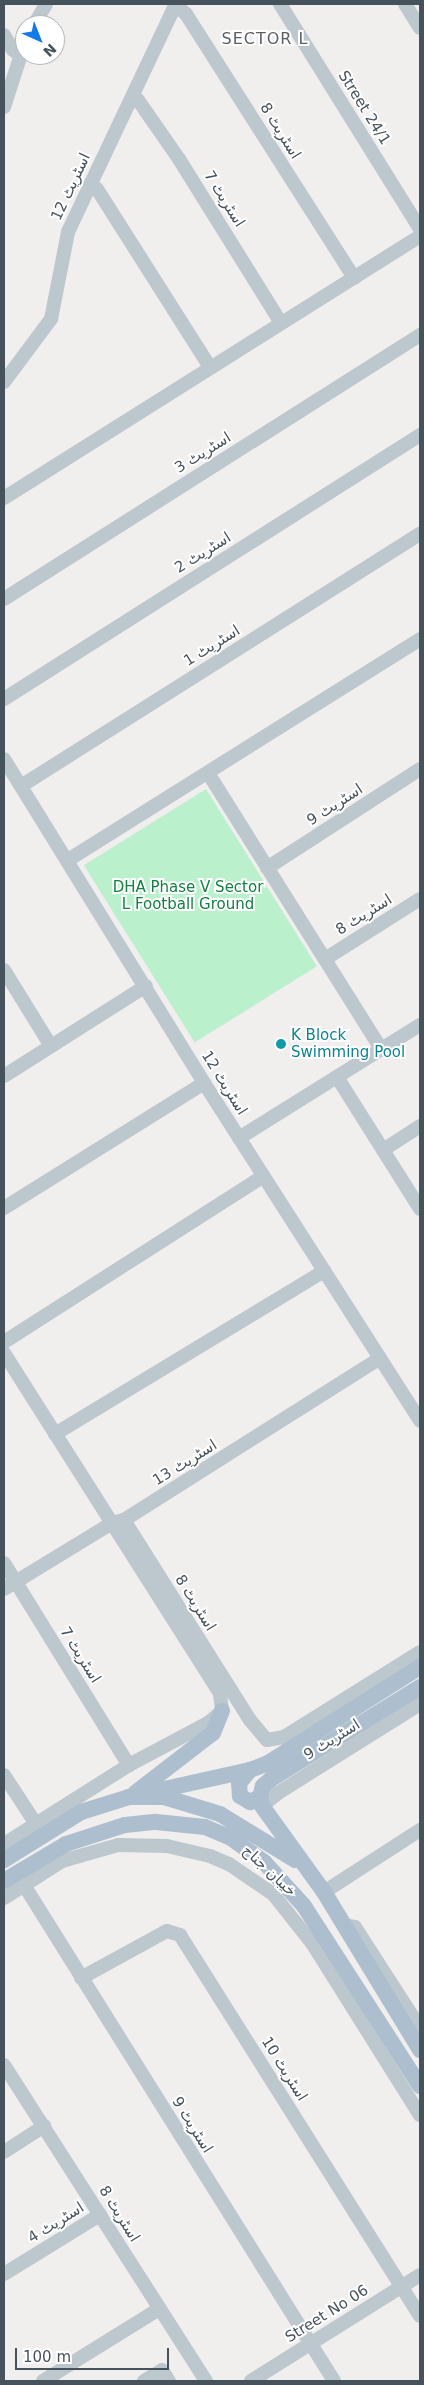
<!DOCTYPE html>
<html>
<head>
<meta charset="utf-8">
<style>
	body { margin:0 }
	#map { position:relative; width:424px; height:2385px; overflow:hidden; background:#f1eeee; font-family:"DejaVu Sans",Vazirmatn,sans-serif }
	div>[style] { position:absolute }
	.green>* { inset:0; background:#bbf0cd; transform-origin:0 0 }
	.minor>* { height:14px; margin:-7px; padding:0 7px; transform-origin:7px; border-radius:7px; background:#bcc7ce }
	.major>* { height:16px; margin:-8px; padding:0 8px; transform-origin:8px; border-radius:8px; background:#adbfce }
	.dots>* { width:14px; height:14px; translate:-50% -50%; box-sizing:border-box; border:2px solid #fff; border-radius:50% }
	span { translate:-50% -50%; white-space:nowrap; text-align:center; line-height:1.15; -webkit-text-stroke:4px #fff; paint-order:stroke }
	.street-label { font-size:15px; color:#46535c }
	.park-label { font-size:15px; color:#148044 }
	.culture-label { font-size:15px; color:#0d838f }
	.left { translate:0 -50%; text-align:left }
	.neighbourhood-label { font-size:16px; color:#5b5f64; letter-spacing:1px }
	.frame { position:absolute; inset:0; border:5px solid #46535c; pointer-events:none }
	.north { position:absolute; left:15px; top:15px; width:50px; height:50px; box-sizing:border-box; background:#fff; border:1px solid #b5babe; border-radius:50%; rotate:136deg; font-size:14px; font-weight:700; line-height:20px; text-align:center; color:#46535c }
	.north::after { content:''; display:block; margin:auto; width:18px; height:22px; background:#137ae6; clip-path:polygon(50% 0,100% 100%,50% 72%,0 100%) }
	.scale { position:absolute; left:15px; top:2348px; width:154px; height:22px; box-sizing:border-box; border:2px solid #46535c; border-top:0; padding-left:6px; font-size:15px; line-height:18px; white-space:nowrap; color:#46535c; -webkit-text-stroke:4px #fff; paint-order:stroke }
</style>
</head>
<body>
<div id="map">
	<div class="green">
		<div style="left:206px;top:789px;width:209px;height:144px;rotate:58deg"></div>
	</div>
	<div class="minor">
		<div style="left:280px;top:4px;width:265px;rotate:58.1deg"></div>
		<div style="left:405px;top:4px;width:28px;rotate:58deg"></div>
		<div style="left:175px;top:5px;width:14px;rotate:39deg"></div>
		<div style="left:186px;top:14px;width:313px;rotate:57.5deg"></div>
		<div style="left:34px;top:25px;width:24px;rotate:-60deg"></div>
		<div style="left:4px;top:35px;width:17px;rotate:59deg"></div>
		<div style="left:13px;top:50px;width:7px;rotate:34deg"></div>
		<div style="left:132px;top:98px;width:6px;rotate:18deg"></div>
		<div style="left:138px;top:100px;width:72px;rotate:55.2deg"></div>
		<div style="left:179px;top:159px;width:193px;rotate:58.1deg"></div>
		<div style="left:4px;top:107px;width:68px;rotate:-72.1deg"></div>
		<div style="left:90px;top:184px;width:9px;rotate:36deg"></div>
		<div style="left:97px;top:189px;width:211px;rotate:57.6deg"></div>
		<div style="left:4px;top:382px;width:79px;rotate:-53.3deg"></div>
		<div style="left:51px;top:319px;width:89px;rotate:-78.9deg"></div>
		<div style="left:68px;top:232px;width:252px;rotate:-64.7deg"></div>
		<div style="left:4px;top:498px;width:492px;rotate:-32.2deg"></div>
		<div style="left:4px;top:599px;width:493px;rotate:-32.4deg"></div>
		<div style="left:4px;top:699px;width:493px;rotate:-32.4deg"></div>
		<div style="left:4px;top:759px;width:381px;rotate:58.3deg"></div>
		<div style="left:204px;top:1083px;width:401px;rotate:57.4deg"></div>
		<div style="left:208px;top:773px;width:327px;rotate:57.9deg"></div>
		<div style="left:21px;top:786px;width:472px;rotate:-32.3deg"></div>
		<div style="left:68px;top:860px;width:416px;rotate:-32.1deg"></div>
		<div style="left:267px;top:868px;width:182px;rotate:-32.9deg"></div>
		<div style="left:325px;top:959px;width:112px;rotate:-32.3deg"></div>
		<div style="left:4px;top:970px;width:89px;rotate:58.3deg"></div>
		<div style="left:4px;top:1076px;width:168px;rotate:-32.4deg"></div>
		<div style="left:337px;top:1077px;width:156px;rotate:57.8deg"></div>
		<div style="left:239px;top:1138px;width:213px;rotate:-32deg"></div>
		<div style="left:383px;top:1150px;width:44px;rotate:-33deg"></div>
		<div style="left:4px;top:1208px;width:236px;rotate:-32deg"></div>
		<div style="left:4px;top:1342px;width:308px;rotate:-32.6deg"></div>
		<div style="left:4px;top:1353px;width:404px;rotate:57.6deg"></div>
		<div style="left:220px;top:1694px;width:17px;rotate:83deg"></div>
		<div style="left:222px;top:1711px;width:18px;rotate:139deg"></div>
		<div style="left:208px;top:1723px;width:89px;rotate:152deg"></div>
		<div style="left:129px;top:1765px;width:148px;rotate:147.7deg"></div>
		<div style="left:55px;top:1434px;width:315px;rotate:-31.2deg"></div>
		<div style="left:124px;top:1520px;width:236px;rotate:57.8deg"></div>
		<div style="left:250px;top:1720px;width:26px;rotate:50deg"></div>
		<div style="left:267px;top:1740px;width:17px;rotate:-10deg"></div>
		<div style="left:284px;top:1737px;width:160px;rotate:-32deg"></div>
		<div style="left:4px;top:1563px;width:238px;rotate:58.3deg"></div>
		<div style="left:4px;top:1589px;width:127px;rotate:-31.4deg"></div>
		<div style="left:112px;top:1523px;width:12px;rotate:-14deg"></div>
		<div style="left:124px;top:1520px;width:303px;rotate:-32.3deg"></div>
		<div style="left:4px;top:1775px;width:59px;rotate:56.9deg"></div>
		<div style="left:262px;top:1806px;width:21px;rotate:-39deg"></div>
		<div style="left:278px;top:1793px;width:168px;rotate:-32.1deg"></div>
		<div style="left:24px;top:1885px;width:585px;rotate:57.99deg"></div>
		<div style="left:324px;top:1892px;width:114px;rotate:-32.9deg"></div>
		<div style="left:4px;top:1898px;width:69px;rotate:-32.5deg"></div>
		<div style="left:62px;top:1861px;width:58px;rotate:-15.9deg"></div>
		<div style="left:118px;top:1845px;width:49px;rotate:1.2deg"></div>
		<div style="left:167px;top:1846px;width:44px;rotate:13.1deg"></div>
		<div style="left:210px;top:1856px;width:21px;rotate:23deg"></div>
		<div style="left:229px;top:1864px;width:53px;rotate:34.3deg"></div>
		<div style="left:273px;top:1894px;width:63px;rotate:51.5deg"></div>
		<div style="left:312px;top:1943px;width:203px;rotate:57.9deg"></div>
		<div style="left:343px;top:1925px;width:12px;rotate:9deg"></div>
		<div style="left:355px;top:1927px;width:120px;rotate:57.2deg"></div>
		<div style="left:81px;top:1978px;width:98px;rotate:-28.7deg"></div>
		<div style="left:167px;top:1931px;width:14px;rotate:17deg"></div>
		<div style="left:180px;top:1935px;width:450px;rotate:57.8deg"></div>
		<div style="left:4px;top:2065px;width:375px;rotate:57.4deg"></div>
		<div style="left:4px;top:2152px;width:48px;rotate:-33deg"></div>
		<div style="left:4px;top:2274px;width:113px;rotate:-31.6deg"></div>
		<div style="left:43px;top:2381px;width:137px;rotate:-31.8deg"></div>
		<div style="left:144px;top:2381px;width:21px;rotate:-31deg"></div>
		<div style="left:162px;top:2370px;width:13px;rotate:58deg"></div>
		<div style="left:251px;top:2381px;width:199px;rotate:-32.1deg"></div>
	</div>
	<div class="major">
		<div style="left:420px;top:1687px;width:175px;rotate:148.3deg"></div>
		<div style="left:271px;top:1779px;width:11px;rotate:139deg"></div>
		<div style="left:263px;top:1786px;width:11px;rotate:105deg"></div>
		<div style="left:260px;top:1797px;width:9px;rotate:77deg"></div>
		<div style="left:262px;top:1806px;width:106px;rotate:54.2deg"></div>
		<div style="left:324px;top:1892px;width:185px;rotate:58.7deg"></div>
		<div style="left:250px;top:1770px;width:17px;rotate:130deg"></div>
		<div style="left:239px;top:1783px;width:13px;rotate:86deg"></div>
		<div style="left:240px;top:1796px;width:12px;rotate:31deg"></div>
		<div style="left:250px;top:1802px;width:11px;rotate:-27deg"></div>
		<div style="left:151px;top:1792px;width:101px;rotate:-12.5deg"></div>
		<div style="left:250px;top:1770px;width:19px;rotate:-21deg"></div>
		<div style="left:268px;top:1763px;width:180px;rotate:-32.3deg"></div>
		<div style="left:135px;top:1793px;width:98px;rotate:-37.6deg"></div>
		<div style="left:213px;top:1733px;width:24px;rotate:-68deg"></div>
		<div style="left:4px;top:1860px;width:91px;rotate:-31.9deg"></div>
		<div style="left:81px;top:1812px;width:50px;rotate:-17.4deg"></div>
		<div style="left:129px;top:1797px;width:35px"></div>
		<div style="left:164px;top:1797px;width:59px;rotate:16.9deg"></div>
		<div style="left:220px;top:1814px;width:88px;rotate:31.5deg"></div>
		<div style="left:4px;top:1881px;width:72px;rotate:-30.8deg"></div>
		<div style="left:66px;top:1844px;width:62px;rotate:-17.9deg"></div>
		<div style="left:125px;top:1825px;width:31px;rotate:-6deg"></div>
		<div style="left:156px;top:1822px;width:49px;rotate:5.8deg"></div>
		<div style="left:205px;top:1827px;width:28px;rotate:23deg"></div>
		<div style="left:231px;top:1838px;width:41px;rotate:36deg"></div>
		<div style="left:264px;top:1862px;width:59px;rotate:47.7deg"></div>
		<div style="left:304px;top:1906px;width:214px;rotate:57.2deg"></div>
	</div>
	<div class="dots">
		<div style="left:281px;top:1044px;background:#0f9aa8"></div>
	</div>
	<div class="street-label">
		<span style="left:364px;top:108px;rotate:58deg">Street 24/1</span>
		<span style="left:280px;top:131px;rotate:58deg">اسٹریٹ 8</span>
		<span style="left:71px;top:187px;rotate:-65deg">اسٹریٹ 12</span>
		<span style="left:224px;top:199px;rotate:58deg">اسٹریٹ 7</span>
		<span style="left:203px;top:453px;rotate:-32deg">اسٹریٹ 3</span>
		<span style="left:203px;top:553px;rotate:-32deg">اسٹریٹ 2</span>
		<span style="left:212px;top:646px;rotate:-32deg">اسٹریٹ 1</span>
		<span style="left:335px;top:805px;rotate:-33deg">اسٹریٹ 9</span>
		<span style="left:364px;top:915px;rotate:-32deg">اسٹریٹ 8</span>
		<span style="left:224px;top:1083px;rotate:58deg">اسٹریٹ 12</span>
		<span style="left:185px;top:1463px;rotate:-32deg">اسٹریٹ 13</span>
		<span style="left:195px;top:1603px;rotate:58deg">اسٹریٹ 8</span>
		<span style="left:80px;top:1655px;rotate:58deg">اسٹریٹ 7</span>
		<span style="left:332px;top:1740px;rotate:-32deg">اسٹریٹ 9</span>
		<span style="left:269px;top:1871px;rotate:43deg">خیبان جناح</span>
		<span style="left:284px;top:2069px;rotate:58deg">اسٹریٹ 10</span>
		<span style="left:192px;top:2125px;rotate:58deg">اسٹریٹ 9</span>
		<span style="left:119px;top:2214px;rotate:58deg">اسٹریٹ 8</span>
		<span style="left:56px;top:2223px;rotate:-32deg">اسٹریٹ 4</span>
		<span style="left:327px;top:2314px;rotate:-32deg">Street No 06</span>
	</div>
	<div class="park-label">
		<span style="left:188px;top:896px">DHA Phase V Sector<br>L Football Ground</span>
	</div>
	<div class="culture-label">
		<span class="left" style="left:291px;top:1044px">K Block<br>Swimming Pool</span>
	</div>
	<div class="neighbourhood-label">
		<span style="left:265px;top:39px">SECTOR L</span>
	</div>
	<div class="frame"></div>
	<div class="north">N</div>
	<div class="scale">100 m</div>
</div>
</body>
</html>
